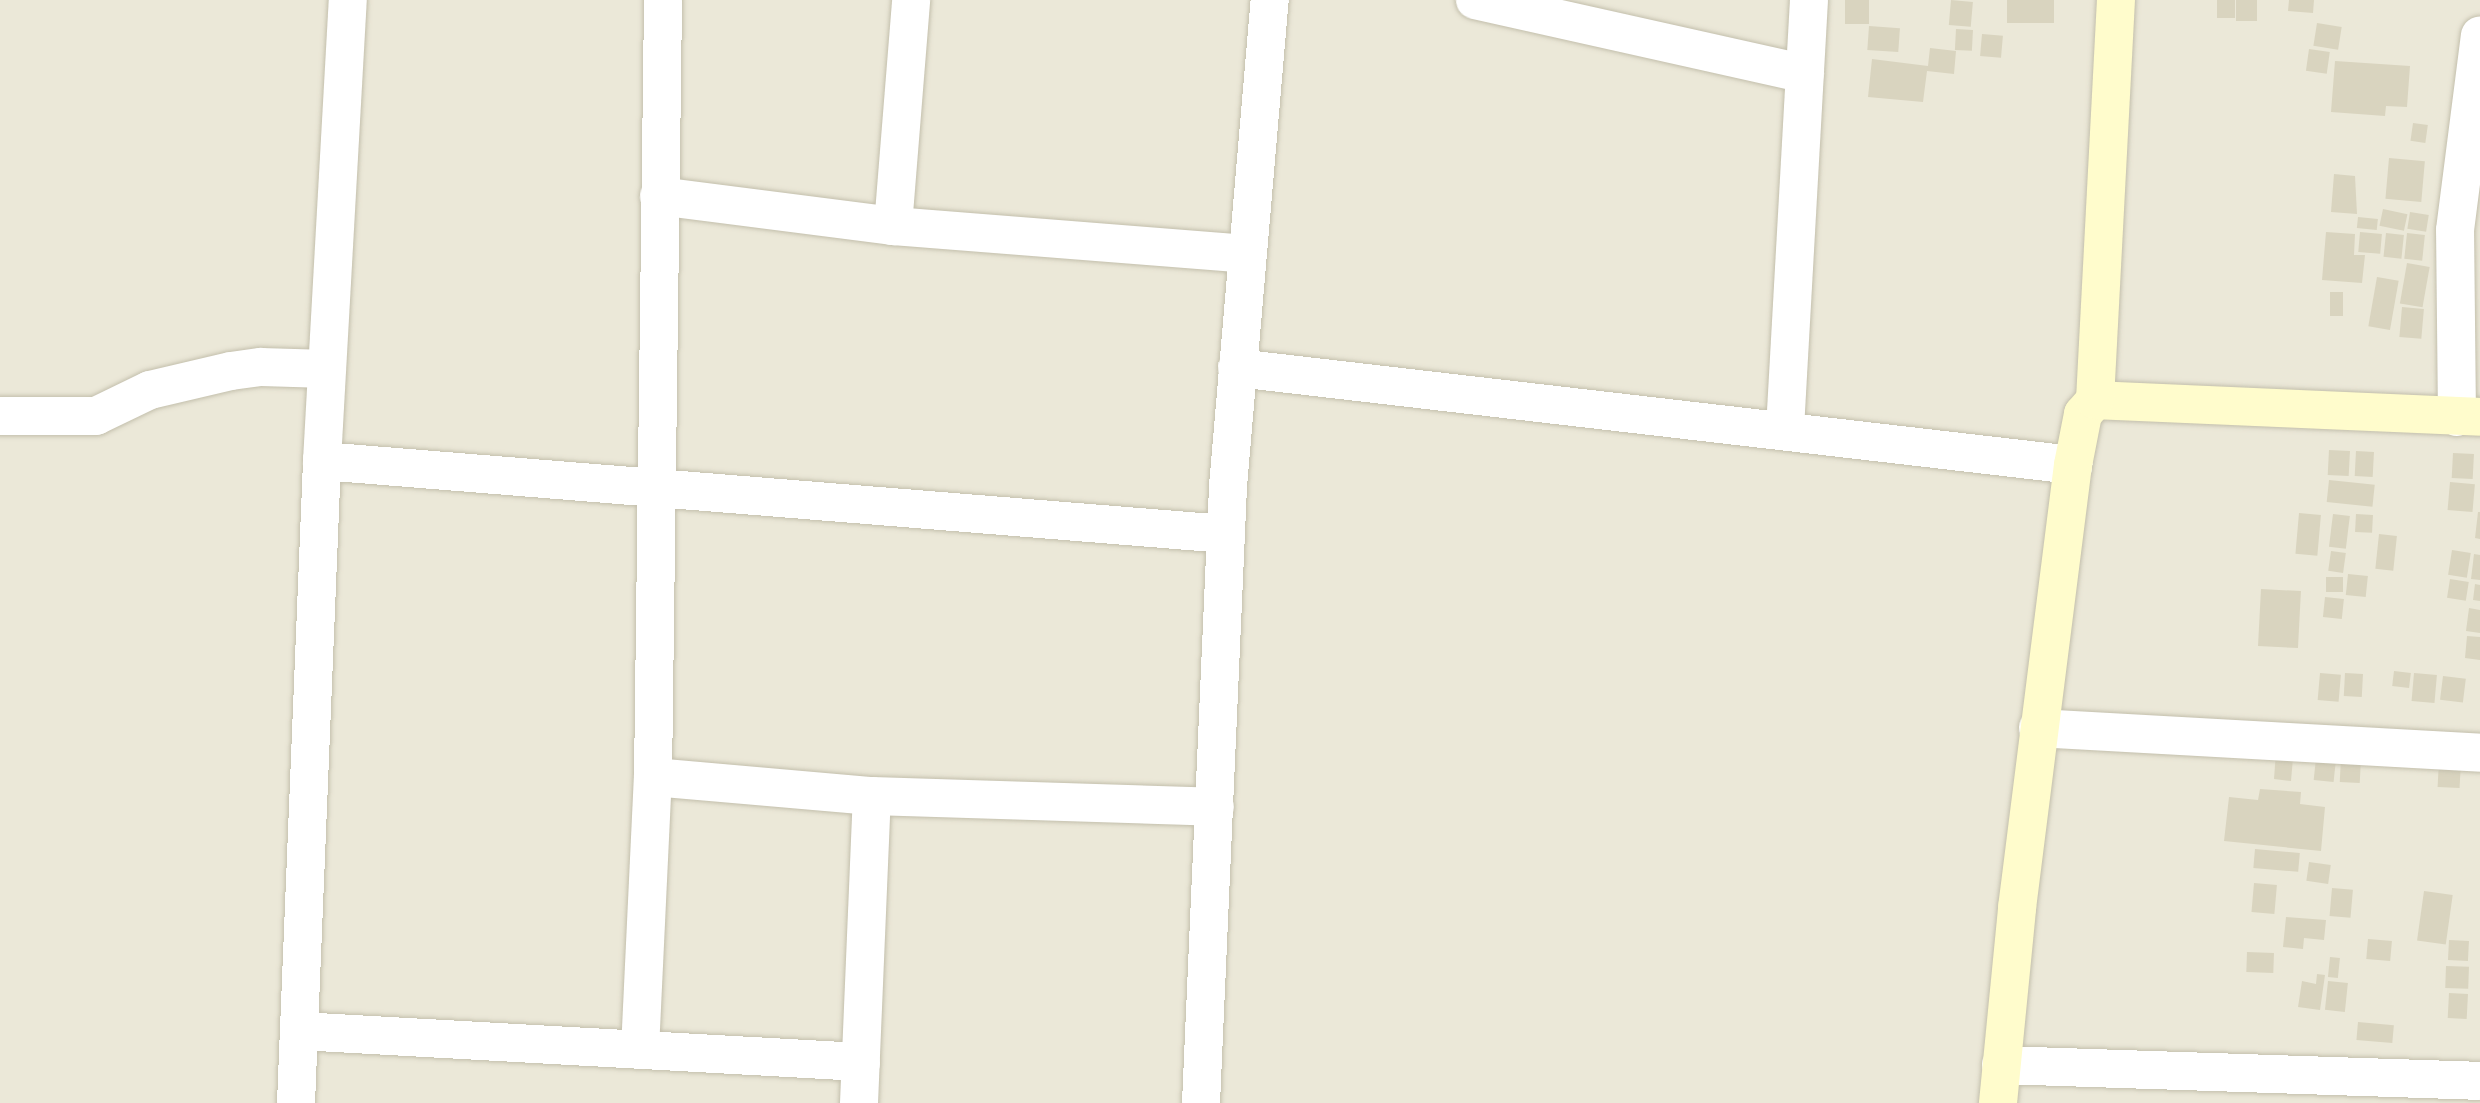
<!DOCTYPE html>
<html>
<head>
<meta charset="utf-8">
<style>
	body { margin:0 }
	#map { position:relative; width:2480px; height:1103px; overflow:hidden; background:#f7f5eb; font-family:"Golos Text",sans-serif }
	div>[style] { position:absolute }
	.residential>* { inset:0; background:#ebe8d8; transform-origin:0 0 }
	.building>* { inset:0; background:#d9d4bf; transform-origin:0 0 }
	.roads { filter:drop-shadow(0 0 2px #c3bfac) drop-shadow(0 0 2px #c3bfac) }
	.street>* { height:38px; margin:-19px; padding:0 19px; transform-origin:19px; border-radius:19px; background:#fff }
	.secondary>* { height:38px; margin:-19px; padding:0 19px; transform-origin:19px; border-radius:19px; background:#fffccc }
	span { translate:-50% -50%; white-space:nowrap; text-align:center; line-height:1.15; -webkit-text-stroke:5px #fff; paint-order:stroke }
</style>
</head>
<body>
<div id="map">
	<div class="residential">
		<div style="left:0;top:0;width:2480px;height:1103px"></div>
	</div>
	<div class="building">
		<div style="left:1845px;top:0;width:24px;height:24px"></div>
		<div style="left:1951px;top:0;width:22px;height:25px;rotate:5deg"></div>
		<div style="left:2007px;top:0;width:47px;height:23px"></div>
		<div style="left:2217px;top:0;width:18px;height:18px"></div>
		<div style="left:2236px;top:0;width:21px;height:21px"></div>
		<div style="clip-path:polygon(2289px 0,2314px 0,2313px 13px,2288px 11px)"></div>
		<div style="left:2317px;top:23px;width:25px;height:23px;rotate:9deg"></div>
		<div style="left:1869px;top:26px;width:31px;height:24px;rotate:4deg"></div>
		<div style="left:1956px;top:29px;width:17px;height:21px;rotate:3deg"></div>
		<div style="left:1982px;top:34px;width:21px;height:22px;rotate:5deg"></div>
		<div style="clip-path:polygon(1930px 48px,1956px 51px,1954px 74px,1927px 71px,1923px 102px,1868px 97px,1872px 59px,1928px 66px)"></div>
		<div style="left:2309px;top:49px;width:21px;height:22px;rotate:8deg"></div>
		<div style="clip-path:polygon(2335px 61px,2410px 66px,2407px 107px,2386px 106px,2385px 116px,2331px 112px)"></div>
		<div style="left:2413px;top:123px;width:15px;height:18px;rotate:8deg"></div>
		<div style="left:2389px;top:158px;width:36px;height:41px;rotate:5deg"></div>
		<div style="clip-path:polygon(2334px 174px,2355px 176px,2357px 214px,2331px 212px)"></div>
		<div style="left:2383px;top:209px;width:25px;height:17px;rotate:12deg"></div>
		<div style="left:2410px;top:212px;width:19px;height:17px;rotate:9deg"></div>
		<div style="left:2358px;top:217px;width:20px;height:11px;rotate:6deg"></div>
		<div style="clip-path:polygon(2326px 232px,2355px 234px,2354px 255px,2365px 255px,2362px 283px,2322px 280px)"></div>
		<div style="left:2360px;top:232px;width:22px;height:20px;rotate:5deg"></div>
		<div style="left:2386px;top:233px;width:18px;height:24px;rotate:6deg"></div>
		<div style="left:2407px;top:233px;width:18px;height:26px;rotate:6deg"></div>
		<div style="left:2407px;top:263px;width:23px;height:41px;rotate:10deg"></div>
		<div style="left:2377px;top:277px;width:22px;height:50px;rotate:10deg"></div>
		<div style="left:2330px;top:292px;width:13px;height:24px"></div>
		<div style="left:2402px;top:307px;width:22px;height:30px;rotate:5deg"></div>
		<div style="left:2329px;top:450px;width:21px;height:25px;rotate:3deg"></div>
		<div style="left:2356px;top:451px;width:18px;height:25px;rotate:3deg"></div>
		<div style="left:2453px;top:453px;width:21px;height:25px;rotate:3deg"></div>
		<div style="left:2329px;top:480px;width:46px;height:22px;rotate:6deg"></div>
		<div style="left:2450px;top:482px;width:25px;height:28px;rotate:5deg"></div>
		<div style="clip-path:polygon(2478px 512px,2480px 512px,2480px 539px,2475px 538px)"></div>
		<div style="left:2299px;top:513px;width:22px;height:41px;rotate:5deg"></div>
		<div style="left:2333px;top:514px;width:17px;height:33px;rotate:7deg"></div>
		<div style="left:2356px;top:514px;width:17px;height:18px;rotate:3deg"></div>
		<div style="left:2379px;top:534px;width:18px;height:35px;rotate:6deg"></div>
		<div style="left:2452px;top:550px;width:19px;height:25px;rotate:9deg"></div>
		<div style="left:2331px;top:551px;width:15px;height:20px;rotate:8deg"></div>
		<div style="clip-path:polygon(2474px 554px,2480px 555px,2480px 580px,2471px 579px)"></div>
		<div style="left:2348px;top:574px;width:20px;height:21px;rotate:6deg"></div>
		<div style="left:2326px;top:577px;width:17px;height:15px"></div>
		<div style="left:2450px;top:579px;width:19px;height:19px;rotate:9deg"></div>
		<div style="clip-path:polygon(2475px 584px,2480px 585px,2480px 601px,2473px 600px)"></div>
		<div style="left:2261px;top:589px;width:40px;height:57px;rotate:3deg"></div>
		<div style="left:2325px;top:597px;width:19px;height:20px;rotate:6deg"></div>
		<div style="clip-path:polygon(2469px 608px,2480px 610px,2480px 633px,2466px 631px)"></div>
		<div style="clip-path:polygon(2467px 636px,2480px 637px,2480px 660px,2465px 658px)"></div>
		<div style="left:2394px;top:671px;width:17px;height:15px;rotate:7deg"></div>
		<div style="left:2320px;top:673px;width:21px;height:27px;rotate:5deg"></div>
		<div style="left:2345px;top:673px;width:18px;height:23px;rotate:3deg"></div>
		<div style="left:2414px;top:673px;width:23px;height:28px;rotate:5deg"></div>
		<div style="left:2443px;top:676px;width:23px;height:24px;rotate:7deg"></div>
		<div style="clip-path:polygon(2276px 752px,2293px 758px,2291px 781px,2274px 779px)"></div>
		<div style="left:2316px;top:758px;width:20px;height:22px;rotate:6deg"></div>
		<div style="left:2341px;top:758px;width:20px;height:24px;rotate:3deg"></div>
		<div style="left:2439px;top:760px;width:22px;height:27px;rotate:3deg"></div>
		<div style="clip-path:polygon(2260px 789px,2301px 792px,2300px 804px,2325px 807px,2321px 851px,2224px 841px,2229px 797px,2258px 800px)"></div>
		<div style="left:2255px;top:849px;width:45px;height:19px;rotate:5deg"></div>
		<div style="left:2309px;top:862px;width:22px;height:19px;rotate:8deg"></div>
		<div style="left:2254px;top:883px;width:23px;height:29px;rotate:5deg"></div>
		<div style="left:2332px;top:888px;width:21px;height:28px;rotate:5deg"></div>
		<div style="left:2424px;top:891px;width:29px;height:50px;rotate:8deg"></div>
		<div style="clip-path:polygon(2286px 917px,2326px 920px,2324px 940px,2304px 938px,2303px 949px,2283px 947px)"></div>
		<div style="left:2368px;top:939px;width:24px;height:20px;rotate:5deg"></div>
		<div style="left:2449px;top:940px;width:20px;height:20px;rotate:3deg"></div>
		<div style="left:2247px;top:952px;width:27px;height:20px;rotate:2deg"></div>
		<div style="left:2330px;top:957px;width:10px;height:20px;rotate:6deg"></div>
		<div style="left:2446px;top:966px;width:23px;height:22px;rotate:2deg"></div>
		<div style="clip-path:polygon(2317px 974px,2325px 975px,2320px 1010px,2298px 1007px,2302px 981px,2316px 984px)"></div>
		<div style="left:2328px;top:981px;width:20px;height:29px;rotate:6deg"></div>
		<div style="left:2449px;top:993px;width:19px;height:25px;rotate:3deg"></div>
		<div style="left:2358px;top:1022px;width:36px;height:18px;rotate:5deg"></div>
	</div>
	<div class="roads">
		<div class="street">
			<div style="left:1475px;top:0;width:338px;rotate:12.6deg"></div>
			<div style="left:659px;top:196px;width:236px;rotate:7.3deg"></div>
			<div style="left:893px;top:226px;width:355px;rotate:4.5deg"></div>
			<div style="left:893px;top:226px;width:227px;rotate:-85.4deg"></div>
			<div style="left:1237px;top:368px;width:842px;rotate:6.62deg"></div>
			<div style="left:0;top:416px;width:96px"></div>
			<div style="left:96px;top:416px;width:60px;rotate:-25.7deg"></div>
			<div style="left:150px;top:390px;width:83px;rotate:-13.2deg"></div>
			<div style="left:231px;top:371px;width:30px;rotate:-8deg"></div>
			<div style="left:261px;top:367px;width:66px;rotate:1.7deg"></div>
			<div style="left:2457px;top:417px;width:187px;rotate:-90.6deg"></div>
			<div style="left:2455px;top:230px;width:196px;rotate:-82.7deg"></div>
			<div style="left:1785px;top:429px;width:430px;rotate:-86.8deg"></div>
			<div style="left:322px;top:461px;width:907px;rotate:4.62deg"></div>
			<div style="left:2038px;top:728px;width:443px;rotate:3.2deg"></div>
			<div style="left:653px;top:777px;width:220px;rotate:5deg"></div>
			<div style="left:872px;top:796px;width:343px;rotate:1.8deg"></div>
			<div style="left:299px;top:1031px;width:563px;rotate:3.16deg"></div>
			<div style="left:640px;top:1050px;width:273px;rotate:-87.3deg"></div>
			<div style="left:653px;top:777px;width:777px;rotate:-89.26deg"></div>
			<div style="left:2001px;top:1065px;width:479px;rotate:1.9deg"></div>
			<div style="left:296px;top:1103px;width:643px;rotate:-87.68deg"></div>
			<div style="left:322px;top:461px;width:462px;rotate:-86.8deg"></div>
			<div style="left:859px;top:1103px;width:307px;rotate:-87.6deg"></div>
			<div style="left:1201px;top:1103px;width:618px;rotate:-87.49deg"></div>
			<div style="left:1228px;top:486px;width:488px;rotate:-85.1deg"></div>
		</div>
		<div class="secondary">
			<div style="left:2095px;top:400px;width:385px;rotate:2.5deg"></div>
			<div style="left:1998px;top:1103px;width:196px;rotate:-84.4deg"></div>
			<div style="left:2017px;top:908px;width:447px;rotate:-82.8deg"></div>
			<div style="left:2073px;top:465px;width:52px;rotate:-78.9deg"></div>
			<div style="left:2083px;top:414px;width:18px;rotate:-49deg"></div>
			<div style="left:2095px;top:400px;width:401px;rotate:-87deg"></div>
		</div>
	</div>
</div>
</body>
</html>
